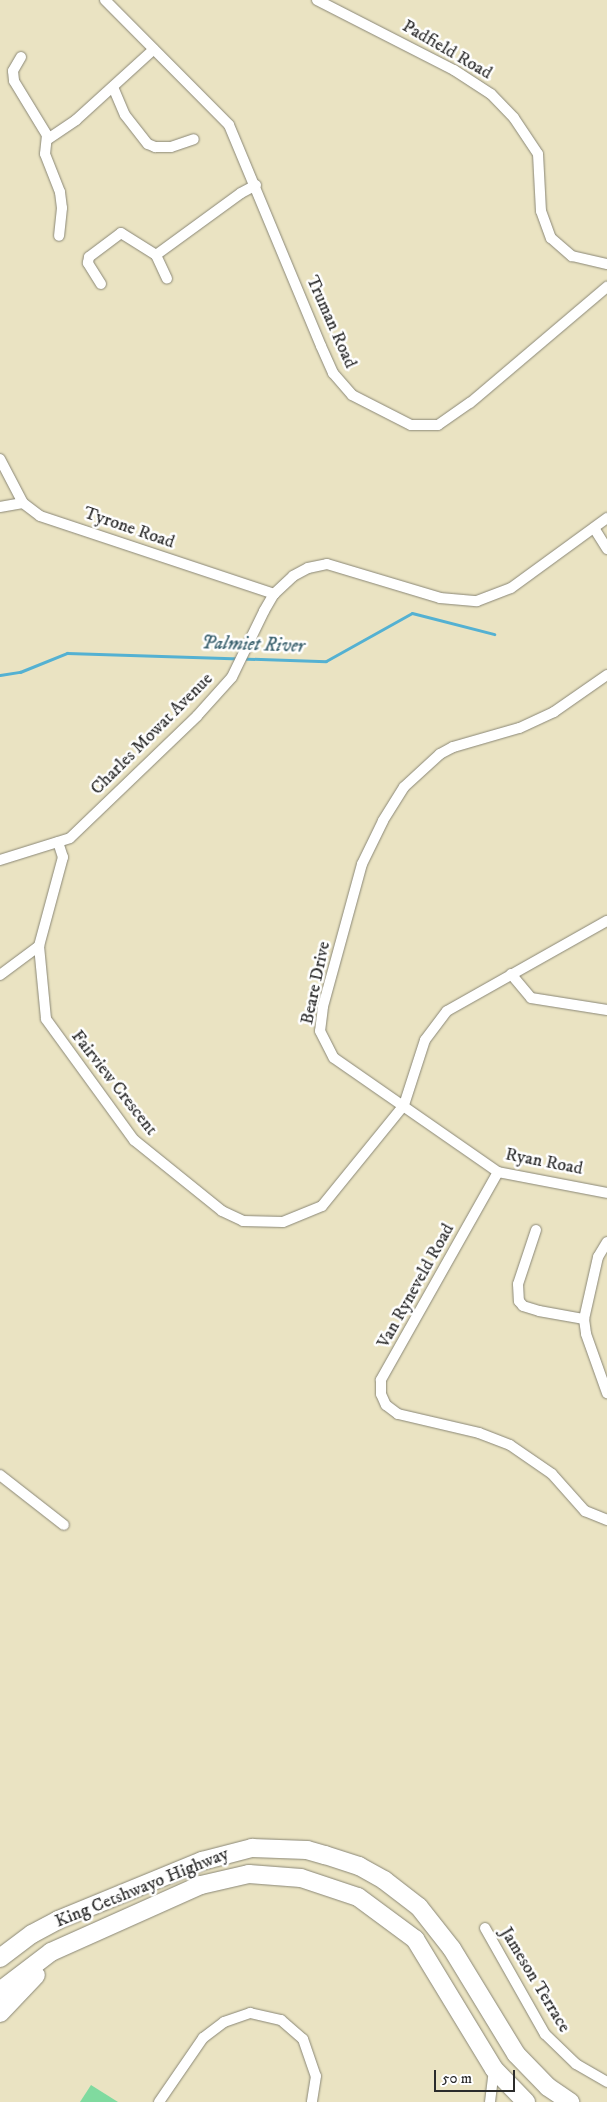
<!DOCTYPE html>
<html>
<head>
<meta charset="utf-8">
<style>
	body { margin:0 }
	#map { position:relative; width:607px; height:2102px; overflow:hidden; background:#eae3c2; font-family:"IM FELL DW Pica",serif }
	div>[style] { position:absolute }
	.green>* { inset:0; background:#80da9f }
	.stream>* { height:3px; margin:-1.5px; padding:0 1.5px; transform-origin:1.5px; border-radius:1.5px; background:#54b1d2 }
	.roads { filter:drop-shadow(0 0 1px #8a8776) drop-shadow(0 0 1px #8a8776) }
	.street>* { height:10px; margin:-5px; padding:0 5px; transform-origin:5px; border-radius:5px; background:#fff }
	.highway>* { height:18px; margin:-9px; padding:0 9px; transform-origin:9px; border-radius:9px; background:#fff }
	span { translate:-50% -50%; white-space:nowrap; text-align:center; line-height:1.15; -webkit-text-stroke:5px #fff; paint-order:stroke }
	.street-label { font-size:18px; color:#2b2b2b }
	.water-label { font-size:19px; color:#3b616e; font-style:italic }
	.scale { position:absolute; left:434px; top:2070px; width:81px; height:22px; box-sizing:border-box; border:2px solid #2b2b2b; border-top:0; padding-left:6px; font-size:15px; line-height:18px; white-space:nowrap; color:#2b2b2b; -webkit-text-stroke:4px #fff; paint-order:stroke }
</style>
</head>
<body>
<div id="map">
	<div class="green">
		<div style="clip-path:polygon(91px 2085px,118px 2102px,80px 2102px)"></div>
	</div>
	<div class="stream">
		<div style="left:0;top:675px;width:20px;rotate:-9deg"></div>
		<div style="left:20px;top:672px;width:51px;rotate:-22deg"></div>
		<div style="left:67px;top:653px;width:259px;rotate:1.8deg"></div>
		<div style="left:326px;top:661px;width:98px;rotate:-29.2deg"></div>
		<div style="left:412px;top:613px;width:85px;rotate:14.4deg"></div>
	</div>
	<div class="roads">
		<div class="street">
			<div style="left:105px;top:0;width:176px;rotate:45.2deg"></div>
			<div style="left:229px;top:125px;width:239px;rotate:67.4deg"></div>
			<div style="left:321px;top:346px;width:30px;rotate:66deg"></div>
			<div style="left:333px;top:373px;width:29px;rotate:49deg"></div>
			<div style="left:352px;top:395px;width:66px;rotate:27deg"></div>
			<div style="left:411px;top:425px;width:27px"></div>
			<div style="left:438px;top:425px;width:39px;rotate:-35deg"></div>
			<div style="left:470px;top:403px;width:180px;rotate:-40.3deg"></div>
			<div style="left:317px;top:0;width:154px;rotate:27.1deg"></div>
			<div style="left:454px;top:70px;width:44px;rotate:33deg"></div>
			<div style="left:491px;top:94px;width:33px;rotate:46deg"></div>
			<div style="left:514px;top:118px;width:43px;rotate:56.3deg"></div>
			<div style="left:538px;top:154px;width:57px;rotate:87deg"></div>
			<div style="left:541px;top:211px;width:29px;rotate:70deg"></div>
			<div style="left:551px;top:238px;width:28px;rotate:41deg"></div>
			<div style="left:572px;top:256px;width:36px;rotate:13deg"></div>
			<div style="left:21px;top:57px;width:16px;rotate:120deg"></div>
			<div style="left:13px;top:71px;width:10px;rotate:84deg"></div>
			<div style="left:14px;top:81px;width:63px;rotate:58.6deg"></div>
			<div style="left:47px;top:135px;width:19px;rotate:96deg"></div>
			<div style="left:45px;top:154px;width:41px;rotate:68.5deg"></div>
			<div style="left:60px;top:192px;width:16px;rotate:83deg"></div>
			<div style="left:62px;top:208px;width:28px;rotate:96deg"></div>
			<div style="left:113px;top:87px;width:30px;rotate:67deg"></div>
			<div style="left:125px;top:115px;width:37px;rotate:52deg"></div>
			<div style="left:148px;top:144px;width:8px;rotate:23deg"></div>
			<div style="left:155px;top:147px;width:16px"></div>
			<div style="left:171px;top:147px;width:24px;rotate:-19deg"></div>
			<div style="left:48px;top:139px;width:34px;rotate:-34deg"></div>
			<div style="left:76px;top:120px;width:105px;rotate:-42.3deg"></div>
			<div style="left:156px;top:255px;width:105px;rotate:-36.1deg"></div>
			<div style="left:241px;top:193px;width:17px;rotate:-28deg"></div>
			<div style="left:101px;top:284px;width:25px;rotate:-122deg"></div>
			<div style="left:88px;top:263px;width:6px;rotate:-81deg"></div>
			<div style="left:89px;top:257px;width:40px;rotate:-37deg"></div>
			<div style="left:121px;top:233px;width:41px;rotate:32.2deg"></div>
			<div style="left:156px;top:255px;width:26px;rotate:65deg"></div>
			<div style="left:0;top:459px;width:50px;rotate:62.4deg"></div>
			<div style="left:23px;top:503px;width:21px;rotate:37deg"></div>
			<div style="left:40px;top:516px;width:247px;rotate:18.4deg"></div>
			<div style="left:0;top:507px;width:23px;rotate:-10deg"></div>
			<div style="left:594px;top:528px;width:25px;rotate:58deg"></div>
			<div style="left:607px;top:675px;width:65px;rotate:145.1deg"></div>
			<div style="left:554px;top:712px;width:38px;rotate:155deg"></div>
			<div style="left:519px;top:728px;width:69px;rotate:163.9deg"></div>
			<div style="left:453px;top:747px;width:15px;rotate:152deg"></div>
			<div style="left:440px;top:754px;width:49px;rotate:137.5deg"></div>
			<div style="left:404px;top:787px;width:40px;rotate:122deg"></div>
			<div style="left:383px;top:821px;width:48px;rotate:116deg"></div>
			<div style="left:362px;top:864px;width:148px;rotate:105.3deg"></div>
			<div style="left:323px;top:1007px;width:24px;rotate:97deg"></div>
			<div style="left:320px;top:1031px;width:30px;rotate:63deg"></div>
			<div style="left:334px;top:1058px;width:200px;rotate:34.8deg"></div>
			<div style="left:498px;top:1172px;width:111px;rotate:10.9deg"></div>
			<div style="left:58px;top:842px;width:16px;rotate:72deg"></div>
			<div style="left:63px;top:857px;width:92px;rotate:105.1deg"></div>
			<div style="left:39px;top:946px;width:73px;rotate:84.5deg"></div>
			<div style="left:46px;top:1019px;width:150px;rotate:54deg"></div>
			<div style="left:134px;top:1140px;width:113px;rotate:38.9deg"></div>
			<div style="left:222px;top:1211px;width:23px;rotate:25deg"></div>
			<div style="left:243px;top:1221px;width:40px;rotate:1.4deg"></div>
			<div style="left:283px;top:1222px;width:42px;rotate:-22.3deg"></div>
			<div style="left:322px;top:1206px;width:130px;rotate:-50.9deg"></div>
			<div style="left:404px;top:1105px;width:68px;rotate:-72.1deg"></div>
			<div style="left:425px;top:1040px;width:36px;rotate:-53deg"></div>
			<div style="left:447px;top:1011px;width:184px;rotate:-29.4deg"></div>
			<div style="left:0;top:860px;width:73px;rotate:-17.4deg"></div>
			<div style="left:70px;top:838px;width:176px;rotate:-43.8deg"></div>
			<div style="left:197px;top:716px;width:52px;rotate:-48.1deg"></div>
			<div style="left:232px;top:677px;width:73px;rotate:-64.1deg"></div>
			<div style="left:264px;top:611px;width:20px;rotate:-60deg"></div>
			<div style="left:274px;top:594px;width:26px;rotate:-43deg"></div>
			<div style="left:293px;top:576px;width:17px;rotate:-28deg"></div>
			<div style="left:308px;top:568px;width:19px;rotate:-12deg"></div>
			<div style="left:327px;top:564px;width:118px;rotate:16.7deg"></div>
			<div style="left:440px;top:598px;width:37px;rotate:5deg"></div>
			<div style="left:477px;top:601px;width:36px;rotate:-21deg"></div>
			<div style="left:511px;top:588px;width:119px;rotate:-36.1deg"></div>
			<div style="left:511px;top:974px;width:31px;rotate:50deg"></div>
			<div style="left:531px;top:998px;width:77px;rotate:9deg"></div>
			<div style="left:0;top:975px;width:49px;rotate:-36.6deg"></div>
			<div style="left:498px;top:1172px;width:239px;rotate:119.4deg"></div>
			<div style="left:381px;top:1380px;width:14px;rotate:90deg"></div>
			<div style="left:381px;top:1394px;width:12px;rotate:66deg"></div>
			<div style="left:386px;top:1405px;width:15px;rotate:37deg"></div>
			<div style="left:398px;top:1414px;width:83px;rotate:13.2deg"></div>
			<div style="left:479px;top:1433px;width:33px;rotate:21deg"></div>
			<div style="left:510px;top:1445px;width:51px;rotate:34.6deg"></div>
			<div style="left:552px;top:1474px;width:50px;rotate:48.3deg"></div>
			<div style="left:585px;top:1511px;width:24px;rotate:22deg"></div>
			<div style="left:536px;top:1230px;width:57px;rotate:108.4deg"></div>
			<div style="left:518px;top:1284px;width:17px;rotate:87deg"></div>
			<div style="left:519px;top:1301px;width:6px;rotate:51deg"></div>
			<div style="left:523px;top:1306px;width:17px;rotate:17deg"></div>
			<div style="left:539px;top:1311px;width:46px;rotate:10.1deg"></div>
			<div style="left:607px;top:1242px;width:17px;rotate:121deg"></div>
			<div style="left:598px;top:1257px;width:64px;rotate:102.7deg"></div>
			<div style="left:584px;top:1319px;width:15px;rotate:82deg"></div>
			<div style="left:586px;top:1334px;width:63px;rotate:70.4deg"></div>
			<div style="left:0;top:1475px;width:81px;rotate:38deg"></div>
			<div style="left:485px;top:1928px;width:122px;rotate:60.5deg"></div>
			<div style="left:545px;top:2034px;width:43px;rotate:44.1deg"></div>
			<div style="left:576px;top:2064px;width:36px;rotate:30deg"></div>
			<div style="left:159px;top:2102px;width:78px;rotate:-55.5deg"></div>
			<div style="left:203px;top:2038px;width:26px;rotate:-37deg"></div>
			<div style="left:224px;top:2022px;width:28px;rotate:-19deg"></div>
			<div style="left:250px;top:2013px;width:32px;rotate:13deg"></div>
			<div style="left:281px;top:2020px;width:29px;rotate:41deg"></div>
			<div style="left:303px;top:2039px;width:39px;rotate:71deg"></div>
			<div style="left:316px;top:2076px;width:26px;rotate:99deg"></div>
			<div style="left:490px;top:2102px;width:33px;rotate:-83deg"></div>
		</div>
		<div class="highway">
			<div style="left:0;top:1958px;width:40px;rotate:-37deg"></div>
			<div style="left:32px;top:1934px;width:30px;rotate:-28deg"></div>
			<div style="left:58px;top:1920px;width:156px;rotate:-22.3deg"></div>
			<div style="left:202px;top:1861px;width:52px;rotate:-14.6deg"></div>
			<div style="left:252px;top:1848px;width:55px;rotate:2.1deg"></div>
			<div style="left:307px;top:1850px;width:19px;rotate:16deg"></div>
			<div style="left:325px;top:1855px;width:36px;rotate:18deg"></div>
			<div style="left:359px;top:1866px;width:29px;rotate:29deg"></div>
			<div style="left:384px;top:1880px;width:44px;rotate:37.6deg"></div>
			<div style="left:419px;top:1907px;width:53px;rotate:51.8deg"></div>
			<div style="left:452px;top:1949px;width:123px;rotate:58.6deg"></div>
			<div style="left:516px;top:2054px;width:46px;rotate:45.9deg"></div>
			<div style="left:548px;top:2087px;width:27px;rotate:34deg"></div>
			<div style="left:0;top:1991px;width:64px;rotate:-37.4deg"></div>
			<div style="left:51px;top:1952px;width:164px;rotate:-24.1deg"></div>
			<div style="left:201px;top:1885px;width:49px;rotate:-12.9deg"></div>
			<div style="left:249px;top:1874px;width:52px;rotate:4.4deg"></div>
			<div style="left:301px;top:1878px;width:60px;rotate:18.4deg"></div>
			<div style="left:358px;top:1897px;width:71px;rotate:36.4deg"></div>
			<div style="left:415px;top:1939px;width:152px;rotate:58.7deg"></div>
			<div style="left:494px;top:2069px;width:46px;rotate:45.9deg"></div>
			<div style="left:0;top:2013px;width:52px;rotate:-46.5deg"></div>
		</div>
	</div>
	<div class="street-label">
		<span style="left:447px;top:50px;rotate:30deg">Padfield Road</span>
		<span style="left:331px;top:322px;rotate:66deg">Truman Road</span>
		<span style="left:129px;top:528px;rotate:19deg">Tyrone Road</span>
		<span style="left:152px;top:734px;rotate:-45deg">Charles Mowat Avenue</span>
		<span style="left:316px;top:983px;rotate:-78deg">Beare Drive</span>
		<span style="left:114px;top:1083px;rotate:52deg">Fairview Crescent</span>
		<span style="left:544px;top:1162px;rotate:11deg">Ryan Road</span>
		<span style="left:416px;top:1286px;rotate:-61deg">Van Ryneveld Road</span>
		<span style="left:142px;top:1888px;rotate:-22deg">King Cetshwayo Highway</span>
		<span style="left:535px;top:1980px;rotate:59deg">Jameson Terrace</span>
	</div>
	<div class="water-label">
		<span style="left:253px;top:645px;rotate:2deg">Palmiet River</span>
	</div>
	<div class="scale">50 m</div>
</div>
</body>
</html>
